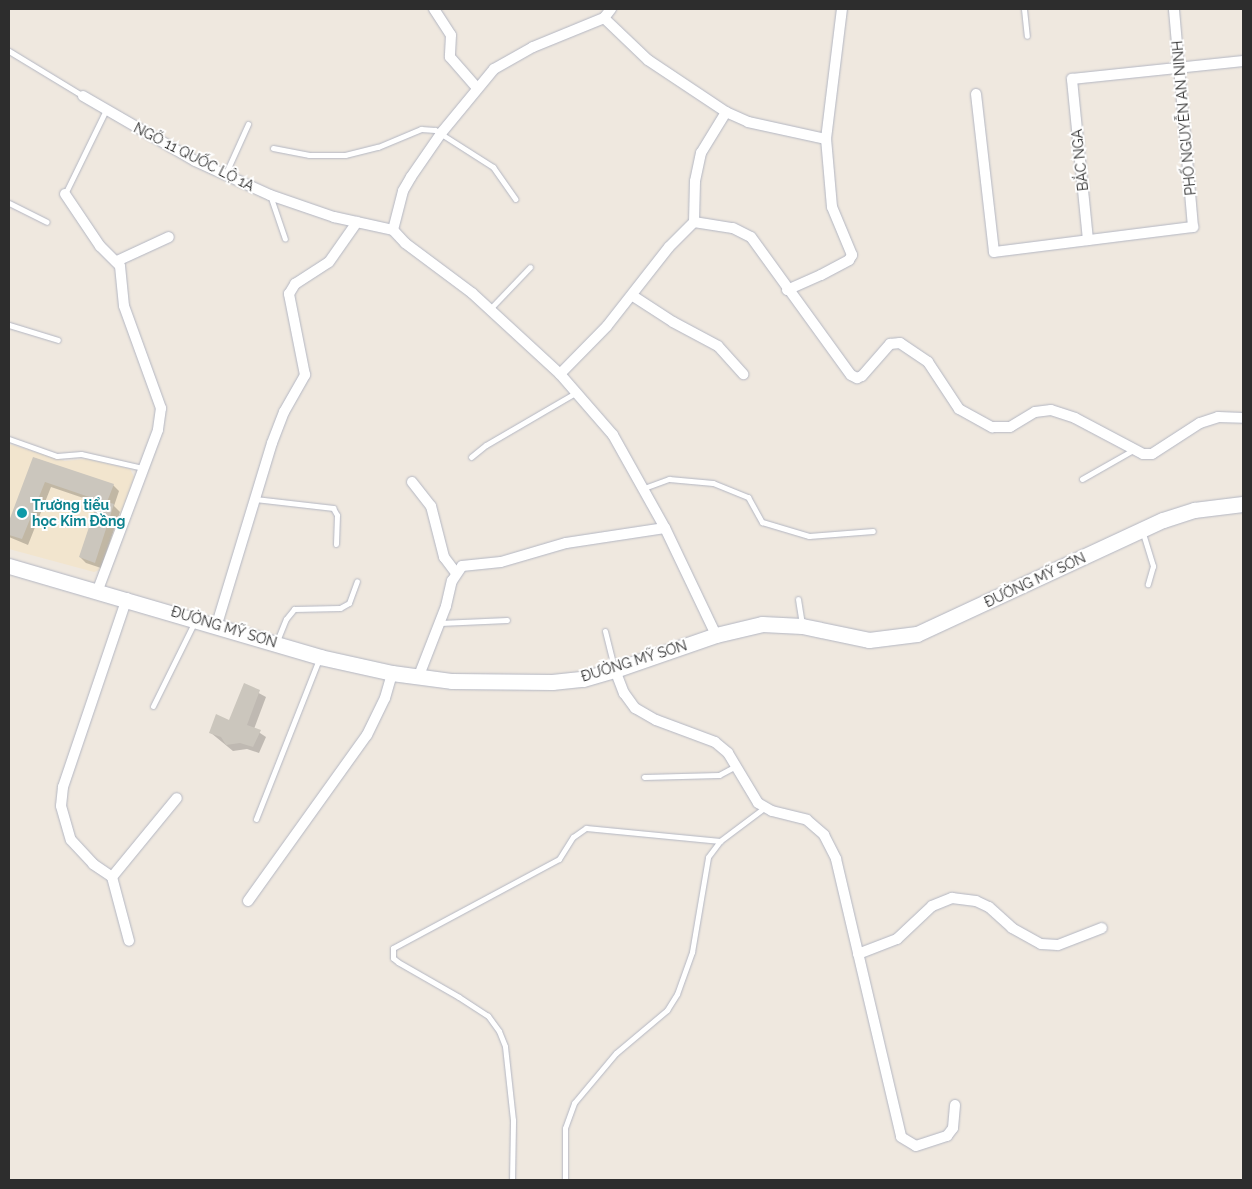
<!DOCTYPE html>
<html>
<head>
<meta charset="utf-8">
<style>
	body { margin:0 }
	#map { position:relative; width:1252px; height:1189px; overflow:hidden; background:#efe8df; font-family:Raleway,sans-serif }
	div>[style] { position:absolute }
	.education>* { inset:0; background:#f2e5ce }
	.shadow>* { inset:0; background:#0003 }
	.building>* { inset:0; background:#cbc6bd }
	.roads { filter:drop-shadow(0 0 1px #b3b6c2) drop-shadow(0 0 1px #b3b6c2) }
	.lane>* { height:5px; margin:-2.5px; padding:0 2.5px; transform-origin:2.5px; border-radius:2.5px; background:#fff }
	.street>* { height:10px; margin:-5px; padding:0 5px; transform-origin:5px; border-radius:5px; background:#fff }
	.secondary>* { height:15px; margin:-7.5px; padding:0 7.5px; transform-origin:7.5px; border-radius:7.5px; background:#fff }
	.dots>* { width:14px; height:14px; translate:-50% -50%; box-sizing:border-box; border:2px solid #fff; border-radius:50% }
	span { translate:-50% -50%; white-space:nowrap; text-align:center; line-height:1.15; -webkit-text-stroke:4px #fff; paint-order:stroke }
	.street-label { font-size:14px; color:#2d2d2d }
	.culture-label { font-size:14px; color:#0d838f; font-weight:700 }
	.left { translate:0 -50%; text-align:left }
	.frame { position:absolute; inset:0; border:10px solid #2d2d2d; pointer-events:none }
</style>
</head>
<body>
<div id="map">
	<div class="education">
		<div style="clip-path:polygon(9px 444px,65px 461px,87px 459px,130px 469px,134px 477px,102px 569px,94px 572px,9px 549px)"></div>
	</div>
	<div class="shadow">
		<div style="clip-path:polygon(34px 458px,113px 485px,119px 491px,114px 506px,120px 512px,101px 568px,86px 563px,80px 557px,98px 503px,51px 487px,28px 545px,9px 537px,9px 524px)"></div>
		<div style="clip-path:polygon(244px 685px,266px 697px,254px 729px,266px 737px,259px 753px,247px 749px,233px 751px,211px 733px,230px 722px)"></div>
	</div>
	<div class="building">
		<div style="clip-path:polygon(33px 457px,114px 484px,107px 502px,114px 504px,95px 563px,79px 557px,98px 500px,45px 482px,22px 539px,9px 535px,9px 521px)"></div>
		<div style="clip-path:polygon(244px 683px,260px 690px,247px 725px,261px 730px,253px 747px,240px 743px,226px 745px,221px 737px,209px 733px,216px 714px,229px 720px)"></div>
	</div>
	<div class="roads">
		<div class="lane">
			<div style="left:1024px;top:9px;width:27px;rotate:84deg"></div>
			<div style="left:9px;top:51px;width:87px;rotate:31.3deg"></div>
			<div style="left:273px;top:148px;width:37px;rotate:11deg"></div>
			<div style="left:309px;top:155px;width:36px"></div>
			<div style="left:345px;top:155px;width:34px;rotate:-14deg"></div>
			<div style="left:378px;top:147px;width:47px;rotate:-22.7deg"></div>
			<div style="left:421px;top:129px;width:14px;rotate:4deg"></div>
			<div style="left:435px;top:130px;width:69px;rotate:32.5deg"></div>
			<div style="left:493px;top:167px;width:39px;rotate:55deg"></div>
			<div style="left:225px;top:175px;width:56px;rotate:-65.7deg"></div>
			<div style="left:65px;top:194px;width:93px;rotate:-64deg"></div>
			<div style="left:270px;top:195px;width:46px;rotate:71.2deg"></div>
			<div style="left:9px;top:203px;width:42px;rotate:26.6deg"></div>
			<div style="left:490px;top:309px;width:58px;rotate:-46.4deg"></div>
			<div style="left:9px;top:325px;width:51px;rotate:17deg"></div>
			<div style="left:9px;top:439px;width:51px;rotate:19.5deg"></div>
			<div style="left:57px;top:456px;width:24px;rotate:-5deg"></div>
			<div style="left:81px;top:454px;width:64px;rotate:12.7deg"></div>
			<div style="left:471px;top:457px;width:19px;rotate:-39deg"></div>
			<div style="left:486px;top:445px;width:103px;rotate:-30.3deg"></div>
			<div style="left:1082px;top:479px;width:59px;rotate:-29.6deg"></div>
			<div style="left:644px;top:488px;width:27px;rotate:-20deg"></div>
			<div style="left:669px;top:479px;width:44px;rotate:5.2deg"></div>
			<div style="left:713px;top:483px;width:38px;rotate:22deg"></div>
			<div style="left:748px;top:497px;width:29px;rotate:61deg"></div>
			<div style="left:762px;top:522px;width:49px;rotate:16.6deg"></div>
			<div style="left:809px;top:536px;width:64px;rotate:-4.5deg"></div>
			<div style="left:255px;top:499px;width:79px;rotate:6.6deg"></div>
			<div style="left:333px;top:508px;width:8px;rotate:60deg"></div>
			<div style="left:337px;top:515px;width:29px;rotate:92deg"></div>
			<div style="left:1142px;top:530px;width:38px;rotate:73deg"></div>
			<div style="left:1153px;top:566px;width:19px;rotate:106deg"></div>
			<div style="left:798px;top:599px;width:25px;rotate:81deg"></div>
			<div style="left:440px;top:623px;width:67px;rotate:-2.6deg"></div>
			<div style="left:605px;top:631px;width:37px;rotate:76deg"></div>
			<div style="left:277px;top:641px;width:24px;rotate:-68deg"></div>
			<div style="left:286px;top:619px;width:13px;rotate:-51deg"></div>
			<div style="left:294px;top:609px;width:46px;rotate:-1.2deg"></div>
			<div style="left:340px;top:608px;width:10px;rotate:-29deg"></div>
			<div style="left:349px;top:603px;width:23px;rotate:-70deg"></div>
			<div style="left:153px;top:706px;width:93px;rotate:-63.7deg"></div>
			<div style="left:644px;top:777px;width:75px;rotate:-1.5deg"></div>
			<div style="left:719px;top:775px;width:19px;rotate:-28deg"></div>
			<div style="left:256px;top:819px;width:172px;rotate:-68.5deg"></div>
			<div style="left:512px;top:1180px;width:60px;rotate:-89deg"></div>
			<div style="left:513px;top:1120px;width:74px;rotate:-96.2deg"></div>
			<div style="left:505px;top:1046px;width:16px;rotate:-112deg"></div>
			<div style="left:499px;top:1031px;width:19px;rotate:-126deg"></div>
			<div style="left:488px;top:1016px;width:35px;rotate:-147deg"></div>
			<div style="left:459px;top:997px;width:70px;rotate:-150.2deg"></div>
			<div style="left:398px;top:962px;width:6px;rotate:-141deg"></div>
			<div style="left:393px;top:958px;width:10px;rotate:-90deg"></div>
			<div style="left:393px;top:948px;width:188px;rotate:-28.2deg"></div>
			<div style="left:559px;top:859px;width:26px;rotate:-58deg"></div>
			<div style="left:573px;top:837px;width:16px;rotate:-35deg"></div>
			<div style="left:586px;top:828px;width:135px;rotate:5.5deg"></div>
			<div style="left:565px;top:1180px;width:52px;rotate:-90deg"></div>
			<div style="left:565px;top:1128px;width:27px;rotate:-70deg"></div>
			<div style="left:574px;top:1103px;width:65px;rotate:-50deg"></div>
			<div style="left:616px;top:1053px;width:67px;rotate:-40.1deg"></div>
			<div style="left:667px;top:1010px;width:19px;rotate:-58deg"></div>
			<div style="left:677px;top:994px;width:45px;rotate:-70.3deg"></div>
			<div style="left:692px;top:952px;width:96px;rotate:-80.4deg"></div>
			<div style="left:708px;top:857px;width:20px;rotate:-53deg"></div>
			<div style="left:720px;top:841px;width:55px;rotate:-36.9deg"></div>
		</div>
		<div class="street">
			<div style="left:434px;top:9px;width:31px;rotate:57deg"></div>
			<div style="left:451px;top:35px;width:22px;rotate:93deg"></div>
			<div style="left:450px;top:57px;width:41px;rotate:48.9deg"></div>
			<div style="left:611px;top:9px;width:11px;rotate:128deg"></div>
			<div style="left:604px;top:18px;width:77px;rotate:157.8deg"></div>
			<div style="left:533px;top:47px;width:45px;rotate:150.6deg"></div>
			<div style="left:494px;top:69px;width:82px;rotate:129.5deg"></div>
			<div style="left:442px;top:132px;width:55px;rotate:124.6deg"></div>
			<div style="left:411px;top:177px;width:16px;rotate:120deg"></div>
			<div style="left:403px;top:191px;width:40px;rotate:104.4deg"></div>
			<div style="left:393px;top:230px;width:18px;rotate:47deg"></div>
			<div style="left:405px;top:243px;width:84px;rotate:36.7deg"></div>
			<div style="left:472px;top:293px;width:120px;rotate:42.6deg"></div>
			<div style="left:560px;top:374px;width:81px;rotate:49deg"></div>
			<div style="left:613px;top:435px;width:107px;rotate:60.8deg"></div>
			<div style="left:665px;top:528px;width:119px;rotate:64.5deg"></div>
			<div style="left:604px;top:18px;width:61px;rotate:43.7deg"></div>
			<div style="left:648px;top:60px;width:94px;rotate:33.7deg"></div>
			<div style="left:726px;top:112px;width:24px;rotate:24deg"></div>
			<div style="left:748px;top:122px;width:80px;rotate:12.3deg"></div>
			<div style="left:976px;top:94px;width:159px;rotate:83.5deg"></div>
			<div style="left:994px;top:252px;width:201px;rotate:-7.2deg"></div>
			<div style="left:1193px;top:227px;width:219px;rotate:-95deg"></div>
			<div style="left:83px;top:96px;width:129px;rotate:30.1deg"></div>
			<div style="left:195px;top:161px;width:82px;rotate:24.4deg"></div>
			<div style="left:270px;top:195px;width:68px;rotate:19deg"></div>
			<div style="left:334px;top:217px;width:60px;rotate:12.4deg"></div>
			<div style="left:65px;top:194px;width:63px;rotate:56.1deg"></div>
			<div style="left:100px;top:246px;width:28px;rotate:45deg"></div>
			<div style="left:120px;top:266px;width:40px;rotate:84.3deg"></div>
			<div style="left:124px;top:306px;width:109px;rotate:70.1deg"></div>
			<div style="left:161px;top:408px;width:22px;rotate:98deg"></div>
			<div style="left:158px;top:430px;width:171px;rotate:110.6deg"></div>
			<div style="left:694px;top:222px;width:39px;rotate:9deg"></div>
			<div style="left:733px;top:228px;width:20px;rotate:27deg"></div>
			<div style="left:751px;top:237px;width:170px;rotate:54.1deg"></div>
			<div style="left:851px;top:375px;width:7px;rotate:27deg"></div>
			<div style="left:857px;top:378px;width:5px;rotate:-22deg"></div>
			<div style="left:862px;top:376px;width:43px;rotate:-48.8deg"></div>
			<div style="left:890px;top:344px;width:10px;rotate:-6deg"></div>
			<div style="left:900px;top:343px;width:34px;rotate:34deg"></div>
			<div style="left:928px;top:362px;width:56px;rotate:56.6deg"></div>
			<div style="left:959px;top:409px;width:38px;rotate:29deg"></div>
			<div style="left:992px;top:427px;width:18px"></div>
			<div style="left:1010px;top:427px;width:29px;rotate:-31deg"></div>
			<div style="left:1035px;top:412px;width:16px;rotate:-7deg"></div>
			<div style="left:1051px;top:410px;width:25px;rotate:18deg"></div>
			<div style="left:1075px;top:418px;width:77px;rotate:27.9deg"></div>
			<div style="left:1143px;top:454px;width:9px"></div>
			<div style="left:1152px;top:454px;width:57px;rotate:-32.9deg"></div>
			<div style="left:1200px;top:423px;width:19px;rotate:-18deg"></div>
			<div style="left:1218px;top:417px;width:25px;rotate:2deg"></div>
			<div style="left:1088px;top:240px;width:162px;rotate:-95.7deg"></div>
			<div style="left:1072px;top:79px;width:172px;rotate:-6deg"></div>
			<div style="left:117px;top:261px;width:57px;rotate:-24.8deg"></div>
			<div style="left:787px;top:290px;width:37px;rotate:-24deg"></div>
			<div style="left:821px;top:275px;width:32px;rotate:-28deg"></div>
			<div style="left:849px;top:260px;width:6px;rotate:-59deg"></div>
			<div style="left:852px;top:255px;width:52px;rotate:-112.6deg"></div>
			<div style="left:832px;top:207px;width:68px;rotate:-95deg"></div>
			<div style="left:826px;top:139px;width:131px;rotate:-83deg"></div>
			<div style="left:633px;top:296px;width:48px;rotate:33deg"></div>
			<div style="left:673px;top:322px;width:51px;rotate:28.1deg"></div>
			<div style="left:718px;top:346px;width:38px;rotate:48deg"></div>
			<div style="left:560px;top:374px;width:67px;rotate:-45.6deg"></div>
			<div style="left:607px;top:326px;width:100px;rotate:-51.9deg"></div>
			<div style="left:669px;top:247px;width:35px;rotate:-45deg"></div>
			<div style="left:694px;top:222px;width:41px;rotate:-88.6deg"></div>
			<div style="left:695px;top:181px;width:29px;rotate:-78deg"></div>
			<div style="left:701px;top:153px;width:48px;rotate:-58.6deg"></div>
			<div style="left:412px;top:482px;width:31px;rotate:52deg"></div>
			<div style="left:431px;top:506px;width:53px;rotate:75.7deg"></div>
			<div style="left:444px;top:557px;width:20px;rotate:53deg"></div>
			<div style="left:127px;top:598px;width:200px;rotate:108.7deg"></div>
			<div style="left:63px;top:787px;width:19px;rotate:96deg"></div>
			<div style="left:61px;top:806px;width:35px;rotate:74deg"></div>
			<div style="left:71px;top:840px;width:33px;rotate:47deg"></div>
			<div style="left:93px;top:864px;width:23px;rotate:34deg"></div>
			<div style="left:112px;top:877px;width:66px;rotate:75.1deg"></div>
			<div style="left:217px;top:624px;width:189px;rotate:-73.1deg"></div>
			<div style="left:272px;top:443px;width:33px;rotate:-69deg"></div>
			<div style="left:284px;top:412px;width:43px;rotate:-60.4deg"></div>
			<div style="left:305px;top:375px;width:83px;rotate:-101.2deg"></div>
			<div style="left:289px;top:294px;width:12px;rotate:-59deg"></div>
			<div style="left:295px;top:284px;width:40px;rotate:-32.9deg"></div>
			<div style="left:329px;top:262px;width:49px;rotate:-55deg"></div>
			<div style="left:615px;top:670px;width:25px;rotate:69deg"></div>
			<div style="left:624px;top:693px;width:19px;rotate:54deg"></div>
			<div style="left:635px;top:708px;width:24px;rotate:30deg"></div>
			<div style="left:656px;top:720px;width:63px;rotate:20.4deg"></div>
			<div style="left:715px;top:742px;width:17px;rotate:40deg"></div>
			<div style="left:728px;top:753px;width:58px;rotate:59deg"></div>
			<div style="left:758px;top:803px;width:16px;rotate:30deg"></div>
			<div style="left:772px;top:811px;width:36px;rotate:14deg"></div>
			<div style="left:807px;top:820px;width:23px;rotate:41deg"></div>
			<div style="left:824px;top:835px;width:27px;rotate:63deg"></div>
			<div style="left:836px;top:859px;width:285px;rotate:76.8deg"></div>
			<div style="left:901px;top:1137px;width:17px;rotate:31deg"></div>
			<div style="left:916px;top:1146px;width:33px;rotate:-18deg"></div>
			<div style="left:947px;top:1136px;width:10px;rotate:-53deg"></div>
			<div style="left:953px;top:1128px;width:23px;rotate:-85deg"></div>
			<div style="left:418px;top:678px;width:77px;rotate:-68.7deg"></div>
			<div style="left:446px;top:606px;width:26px;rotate:-77deg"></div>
			<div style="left:452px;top:581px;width:18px;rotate:-56deg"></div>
			<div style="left:462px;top:566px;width:39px;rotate:-6deg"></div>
			<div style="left:501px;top:562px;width:68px;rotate:-16.3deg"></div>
			<div style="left:566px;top:543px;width:100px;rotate:-8.6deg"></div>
			<div style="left:112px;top:877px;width:102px;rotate:-50.6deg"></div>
			<div style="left:248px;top:901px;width:204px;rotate:-54.4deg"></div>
			<div style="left:367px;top:735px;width:41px;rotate:-64.1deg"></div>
			<div style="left:385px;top:698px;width:26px;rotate:-74deg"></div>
			<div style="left:858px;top:954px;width:42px;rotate:-21deg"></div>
			<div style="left:897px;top:939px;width:48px;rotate:-43.3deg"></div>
			<div style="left:932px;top:906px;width:22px;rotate:-22deg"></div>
			<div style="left:952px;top:898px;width:24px;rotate:7deg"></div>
			<div style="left:976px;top:901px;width:14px;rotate:25deg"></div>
			<div style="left:989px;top:907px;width:31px;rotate:42deg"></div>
			<div style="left:1012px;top:928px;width:33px;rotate:29deg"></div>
			<div style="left:1041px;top:944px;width:17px;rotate:3deg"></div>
			<div style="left:1058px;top:945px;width:47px;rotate:-21.1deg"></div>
		</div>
		<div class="secondary">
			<div style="left:9px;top:566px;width:324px;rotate:16.3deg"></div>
			<div style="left:320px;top:657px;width:74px;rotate:12.5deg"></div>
			<div style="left:392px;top:673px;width:61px;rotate:7.6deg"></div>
			<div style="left:452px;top:681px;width:100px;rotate:0.6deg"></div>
			<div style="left:552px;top:682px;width:31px;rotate:-6deg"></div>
			<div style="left:583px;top:679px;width:33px;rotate:-16deg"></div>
			<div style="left:615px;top:670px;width:107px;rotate:-19.1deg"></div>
			<div style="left:716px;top:635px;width:47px;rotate:-13.4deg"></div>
			<div style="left:762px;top:624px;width:40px;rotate:2.9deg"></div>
			<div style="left:802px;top:626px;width:68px;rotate:11.8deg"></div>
			<div style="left:869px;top:640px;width:48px;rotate:-7.1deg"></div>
			<div style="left:917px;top:634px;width:271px;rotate:-24.9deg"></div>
			<div style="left:1163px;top:520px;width:33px;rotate:-18deg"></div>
			<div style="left:1194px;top:510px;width:49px;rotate:-7deg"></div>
		</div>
	</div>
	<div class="dots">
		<div style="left:22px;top:513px;background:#0f9aa8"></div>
	</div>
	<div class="street-label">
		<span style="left:1184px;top:118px;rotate:-95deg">PHỐ NGUYỄN AN NINH</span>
		<span style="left:194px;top:157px;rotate:27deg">NGÕ 11 QUỐC LỘ 1A</span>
		<span style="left:1080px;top:160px;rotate:-96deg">BẮC NGA</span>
		<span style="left:1035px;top:580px;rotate:-25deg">ĐƯỜNG MỸ SƠN</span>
		<span style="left:224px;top:627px;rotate:17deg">ĐƯỜNG MỸ SƠN</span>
		<span style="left:634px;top:661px;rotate:-17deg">ĐƯỜNG MỸ SƠN</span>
	</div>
	<div class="culture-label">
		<span class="left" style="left:32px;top:513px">Trường tiểu<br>học Kim Đồng</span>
	</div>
	<div class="frame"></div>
</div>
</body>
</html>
